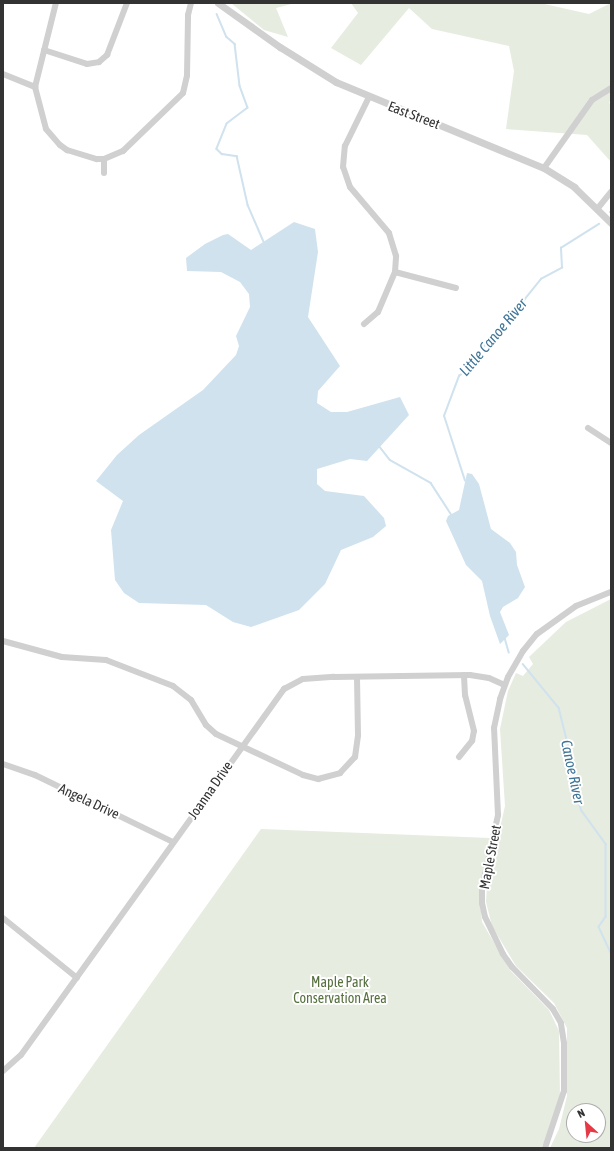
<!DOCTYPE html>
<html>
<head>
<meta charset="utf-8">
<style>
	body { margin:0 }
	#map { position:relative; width:614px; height:1151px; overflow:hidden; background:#fff; font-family:"Asap Condensed",sans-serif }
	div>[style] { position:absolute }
	.green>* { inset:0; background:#e6ecdf }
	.water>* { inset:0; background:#cfe2ee }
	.stream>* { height:1.5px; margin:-0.75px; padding:0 0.75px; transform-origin:0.75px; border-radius:0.75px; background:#cfe2ee }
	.minor>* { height:6px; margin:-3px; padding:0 3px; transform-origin:3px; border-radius:3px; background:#d0d0d0 }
	.tertiary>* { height:7px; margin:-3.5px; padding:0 3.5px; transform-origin:3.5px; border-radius:3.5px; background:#d0d0d0 }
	span { translate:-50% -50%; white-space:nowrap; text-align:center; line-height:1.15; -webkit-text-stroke:4px #fff; paint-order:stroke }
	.street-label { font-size:14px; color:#333 }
	.park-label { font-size:14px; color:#56703f }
	.water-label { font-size:15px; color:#3f7597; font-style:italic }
	.frame { position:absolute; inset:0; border:4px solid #333; pointer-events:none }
	.north { position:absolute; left:566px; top:1103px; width:40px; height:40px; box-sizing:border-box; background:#fff; border:1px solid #adadad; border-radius:50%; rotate:333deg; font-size:11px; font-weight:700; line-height:16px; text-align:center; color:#333 }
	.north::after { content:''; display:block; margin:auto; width:14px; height:18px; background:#e63946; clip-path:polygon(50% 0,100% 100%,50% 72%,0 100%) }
</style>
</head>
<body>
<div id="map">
	<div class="green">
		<div style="clip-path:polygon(231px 3px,295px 3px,276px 8px,288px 37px,264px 30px)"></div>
		<div style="clip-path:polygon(351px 3px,540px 3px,589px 14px,611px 3px,611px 99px,609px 103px,611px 104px,611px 162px,587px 135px,506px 129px,514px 71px,509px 46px,432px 29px,409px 8px,361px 65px,331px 48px,358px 13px)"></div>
		<div style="clip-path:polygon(evenodd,611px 599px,611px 1148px,550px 1148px,559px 1129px,567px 1096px,567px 1028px,554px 1003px,516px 966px,492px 926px,486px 902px,487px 886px,505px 806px,500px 729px,508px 691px,516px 673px,523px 676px,533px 664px,529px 657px,566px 622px,611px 599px,574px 1111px,598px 1111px,598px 1135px,574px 1135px,574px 1111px)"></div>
		<div style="clip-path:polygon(261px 829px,490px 838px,479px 891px,482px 922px,510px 970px,549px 1010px,559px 1031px,560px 1097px,549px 1133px,541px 1148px,34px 1148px)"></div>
	</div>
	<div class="water">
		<div style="clip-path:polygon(294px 222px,315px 229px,318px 252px,308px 317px,340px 366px,318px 391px,317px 403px,331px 412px,347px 412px,400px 397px,409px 415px,367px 461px,350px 459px,317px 469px,317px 484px,325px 491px,364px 496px,384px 518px,386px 526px,373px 537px,341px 550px,325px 584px,299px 610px,251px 627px,233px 622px,206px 605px,139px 603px,124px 593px,115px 580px,111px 530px,123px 501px,96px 481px,117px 455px,139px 435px,203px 390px,236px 355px,239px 346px,236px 336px,250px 307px,249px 294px,240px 282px,221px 272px,187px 271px,186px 258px,205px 244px,223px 235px,228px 234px,251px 250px)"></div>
		<div style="clip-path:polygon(467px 473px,472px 474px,479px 484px,491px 529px,510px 543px,516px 552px,517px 565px,525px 587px,518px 598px,503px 607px,500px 612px,509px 635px,500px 644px,490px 616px,482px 581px,466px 565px,446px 521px,448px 516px,459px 510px)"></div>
	</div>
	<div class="stream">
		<div style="left:217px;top:14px;width:25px;rotate:67deg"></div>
		<div style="left:227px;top:37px;width:11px;rotate:41deg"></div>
		<div style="left:235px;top:44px;width:42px;rotate:83.2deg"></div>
		<div style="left:240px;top:86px;width:23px;rotate:70deg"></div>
		<div style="left:248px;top:108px;width:26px;rotate:143deg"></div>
		<div style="left:227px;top:124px;width:27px;rotate:112deg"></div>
		<div style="left:217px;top:149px;width:7px;rotate:45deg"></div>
		<div style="left:222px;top:154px;width:15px;rotate:8deg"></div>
		<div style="left:237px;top:156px;width:50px;rotate:77.3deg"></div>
		<div style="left:248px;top:205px;width:40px;rotate:66.6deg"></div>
		<div style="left:610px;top:212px;width:1px"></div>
		<div style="left:380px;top:447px;width:16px;rotate:52deg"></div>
		<div style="left:390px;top:460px;width:47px;rotate:29.3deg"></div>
		<div style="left:431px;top:483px;width:38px;rotate:57deg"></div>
		<div style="left:465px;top:481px;width:68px;rotate:-107.9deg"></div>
		<div style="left:444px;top:416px;width:43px;rotate:-69.4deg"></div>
		<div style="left:459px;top:376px;width:20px;rotate:-37deg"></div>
		<div style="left:475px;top:364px;width:30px;rotate:-62deg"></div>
		<div style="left:489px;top:338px;width:20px;rotate:-41deg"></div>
		<div style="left:504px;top:325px;width:59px;rotate:-51.2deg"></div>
		<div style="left:541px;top:279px;width:24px;rotate:-28deg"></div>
		<div style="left:562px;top:268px;width:20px;rotate:-93deg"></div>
		<div style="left:561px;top:248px;width:45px;rotate:-32.3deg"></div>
		<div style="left:505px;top:638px;width:15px;rotate:74deg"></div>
		<div style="left:523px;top:664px;width:57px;rotate:50.7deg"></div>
		<div style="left:559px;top:708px;width:69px;rotate:75.8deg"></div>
		<div style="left:576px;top:775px;width:16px;rotate:94deg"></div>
		<div style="left:575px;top:791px;width:21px;rotate:71deg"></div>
		<div style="left:582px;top:811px;width:41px;rotate:54deg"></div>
		<div style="left:606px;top:844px;width:73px;rotate:90deg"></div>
		<div style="left:606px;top:917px;width:12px;rotate:125deg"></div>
		<div style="left:599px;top:927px;width:29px;rotate:65deg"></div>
	</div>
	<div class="minor">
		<div style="left:44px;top:50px;width:45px;rotate:18deg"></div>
		<div style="left:87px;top:64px;width:12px;rotate:-9deg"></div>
		<div style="left:99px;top:62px;width:11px;rotate:-41deg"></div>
		<div style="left:107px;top:55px;width:56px;rotate:-69deg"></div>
		<div style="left:3px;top:74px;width:35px;rotate:22deg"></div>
		<div style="left:35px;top:87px;width:43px;rotate:75.3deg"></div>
		<div style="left:46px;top:129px;width:21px;rotate:49deg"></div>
		<div style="left:60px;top:145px;width:9px;rotate:36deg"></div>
		<div style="left:67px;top:150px;width:31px;rotate:17deg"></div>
		<div style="left:97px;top:159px;width:7px"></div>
		<div style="left:35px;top:87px;width:87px;rotate:-76deg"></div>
		<div style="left:544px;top:168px;width:83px;rotate:-54.8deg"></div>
		<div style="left:592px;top:100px;width:22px;rotate:-32deg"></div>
		<div style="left:104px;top:173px;width:14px;rotate:-90deg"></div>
		<div style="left:104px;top:159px;width:21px;rotate:-23deg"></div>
		<div style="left:123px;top:151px;width:83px;rotate:-44deg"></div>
		<div style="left:183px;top:93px;width:18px;rotate:-77deg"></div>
		<div style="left:187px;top:75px;width:60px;rotate:-89deg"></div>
		<div style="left:188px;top:15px;width:12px;rotate:-76deg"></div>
		<div style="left:598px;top:208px;width:21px;rotate:-51deg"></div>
		<div style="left:395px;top:272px;width:63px;rotate:14.7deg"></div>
		<div style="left:364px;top:324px;width:18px;rotate:-41deg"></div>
		<div style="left:378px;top:312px;width:43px;rotate:-67deg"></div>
		<div style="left:395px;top:272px;width:16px;rotate:-86deg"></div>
		<div style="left:396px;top:256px;width:24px;rotate:-107deg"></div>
		<div style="left:389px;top:233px;width:60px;rotate:-130.3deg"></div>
		<div style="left:350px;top:187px;width:21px;rotate:-109deg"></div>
		<div style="left:343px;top:167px;width:21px;rotate:-85deg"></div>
		<div style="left:345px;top:146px;width:55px;rotate:-63.9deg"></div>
		<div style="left:588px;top:428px;width:27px;rotate:33deg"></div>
		<div style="left:3px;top:641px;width:61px;rotate:15.2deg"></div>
		<div style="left:62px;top:657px;width:44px;rotate:3.9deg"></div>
		<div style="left:106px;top:660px;width:72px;rotate:21.2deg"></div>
		<div style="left:173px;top:686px;width:23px;rotate:38deg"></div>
		<div style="left:191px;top:700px;width:29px;rotate:59deg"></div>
		<div style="left:206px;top:725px;width:13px;rotate:42deg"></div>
		<div style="left:216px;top:734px;width:96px;rotate:25.2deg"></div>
		<div style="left:303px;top:775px;width:16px;rotate:15deg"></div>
		<div style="left:318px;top:779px;width:23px;rotate:-15deg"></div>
		<div style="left:340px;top:773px;width:22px;rotate:-47deg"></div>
		<div style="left:355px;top:757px;width:22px;rotate:-82deg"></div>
		<div style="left:358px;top:735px;width:58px;rotate:-91deg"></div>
		<div style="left:459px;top:757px;width:21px;rotate:-51deg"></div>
		<div style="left:472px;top:741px;width:10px;rotate:-79deg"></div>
		<div style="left:474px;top:731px;width:37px;rotate:-104deg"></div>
		<div style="left:465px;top:695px;width:20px;rotate:-93deg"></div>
		<div style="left:3px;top:764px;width:34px;rotate:19deg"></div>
		<div style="left:35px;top:775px;width:153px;rotate:25.9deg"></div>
		<div style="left:3px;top:918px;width:95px;rotate:39deg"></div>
		<div style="left:3px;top:1071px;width:24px;rotate:-42deg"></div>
		<div style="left:21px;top:1055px;width:451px;rotate:-54.3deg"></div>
		<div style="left:284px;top:689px;width:21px;rotate:-28deg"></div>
		<div style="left:303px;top:679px;width:31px;rotate:-4deg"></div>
		<div style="left:334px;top:677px;width:136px;rotate:-0.8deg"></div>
		<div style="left:470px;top:675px;width:19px;rotate:9deg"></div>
		<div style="left:489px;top:678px;width:17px;rotate:24deg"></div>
		<div style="left:545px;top:1148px;width:60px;rotate:-71.6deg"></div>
		<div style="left:564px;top:1091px;width:48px;rotate:-90deg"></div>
		<div style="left:564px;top:1043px;width:20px;rotate:-99deg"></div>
		<div style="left:561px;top:1023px;width:16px;rotate:-120deg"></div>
		<div style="left:553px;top:1009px;width:59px;rotate:-134.3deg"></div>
		<div style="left:512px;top:967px;width:16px;rotate:-125deg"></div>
		<div style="left:503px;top:954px;width:41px;rotate:-115.9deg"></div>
		<div style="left:485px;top:917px;width:14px;rotate:-102deg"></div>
		<div style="left:482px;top:903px;width:15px;rotate:-90deg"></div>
		<div style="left:482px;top:888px;width:75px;rotate:-77.6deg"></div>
		<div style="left:498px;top:815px;width:87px;rotate:-92.6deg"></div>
		<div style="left:494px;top:728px;width:30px;rotate:-78deg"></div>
		<div style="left:500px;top:699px;width:23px;rotate:-70deg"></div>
		<div style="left:508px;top:677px;width:30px;rotate:-60deg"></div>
		<div style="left:523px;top:651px;width:22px;rotate:-51deg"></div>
		<div style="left:537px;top:634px;width:48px;rotate:-35.7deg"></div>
		<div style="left:576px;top:606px;width:38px;rotate:-22deg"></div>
	</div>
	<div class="tertiary">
		<div style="left:218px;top:3px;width:76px;rotate:35.4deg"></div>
		<div style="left:280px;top:47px;width:66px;rotate:32deg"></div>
		<div style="left:336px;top:82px;width:225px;rotate:22.5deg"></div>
		<div style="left:544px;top:168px;width:36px;rotate:32deg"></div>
		<div style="left:574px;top:187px;width:52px;rotate:44.2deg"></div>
	</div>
	<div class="street-label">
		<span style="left:414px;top:115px;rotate:21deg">East Street</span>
		<span style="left:210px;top:790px;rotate:-55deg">Joanna Drive</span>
		<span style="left:89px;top:801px;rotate:25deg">Angela Drive</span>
		<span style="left:490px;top:857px;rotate:-79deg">Maple Street</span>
	</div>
	<div class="park-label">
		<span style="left:340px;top:990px">Maple Park<br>Conservation Area</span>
	</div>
	<div class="water-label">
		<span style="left:493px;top:337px;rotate:-50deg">Little Canoe River</span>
		<span style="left:573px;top:772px;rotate:78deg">Canoe River</span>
	</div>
	<div class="frame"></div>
	<div class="north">N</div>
</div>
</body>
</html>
